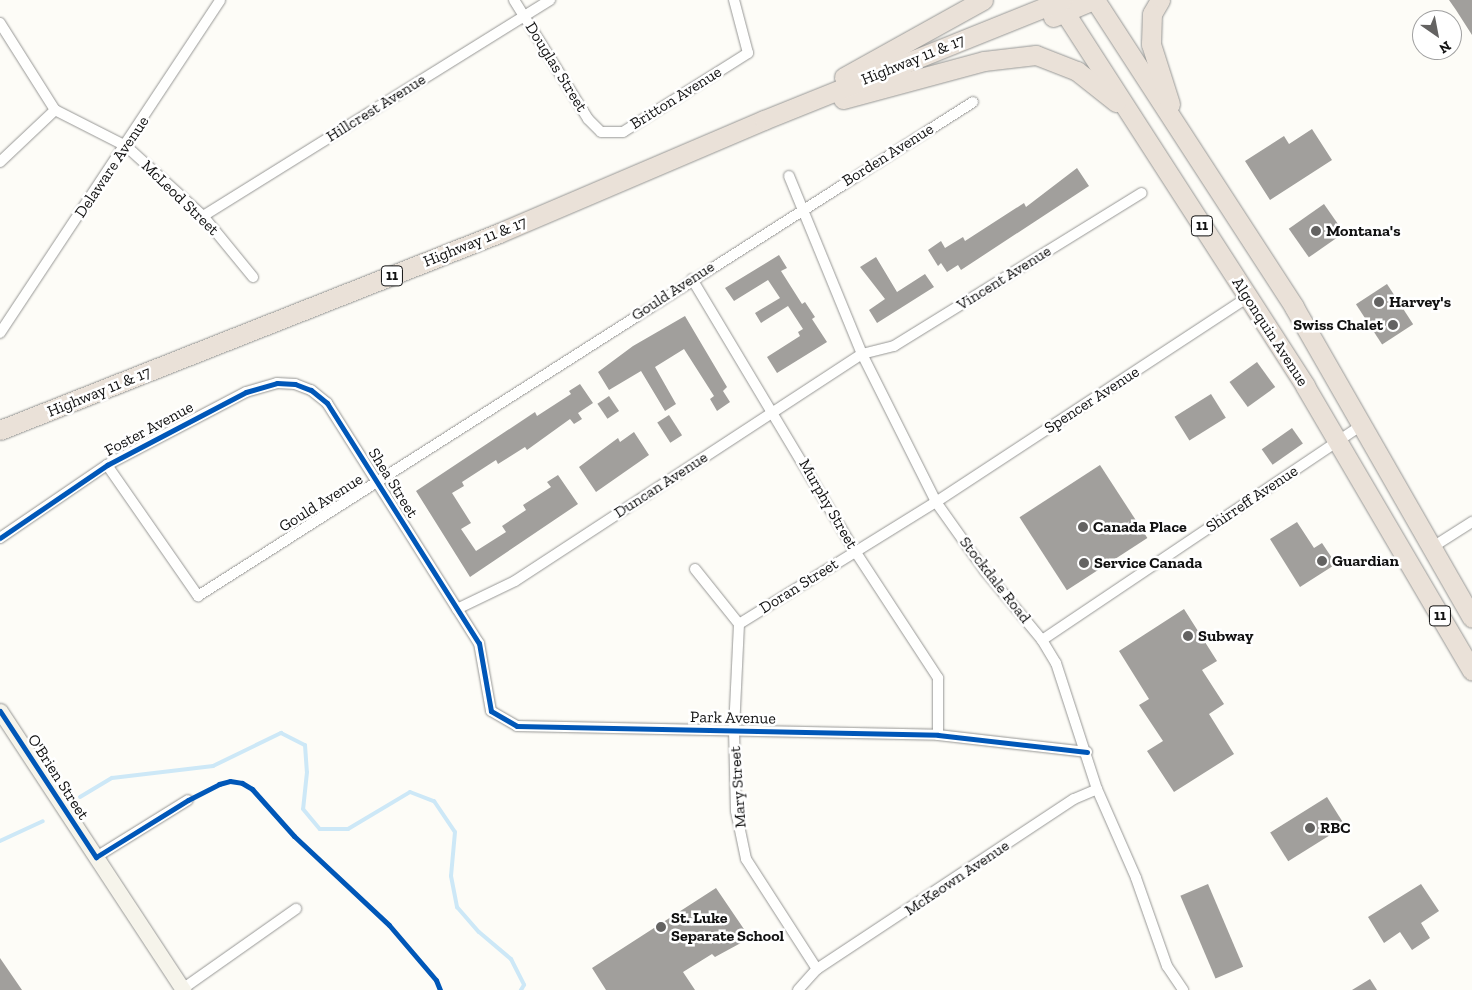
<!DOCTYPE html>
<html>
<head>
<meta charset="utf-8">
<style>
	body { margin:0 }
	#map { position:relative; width:1472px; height:990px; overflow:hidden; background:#fdfcf7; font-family:"Zilla Slab",serif }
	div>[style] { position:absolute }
	.stream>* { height:4px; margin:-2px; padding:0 2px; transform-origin:2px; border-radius:2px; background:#cde8f7 }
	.building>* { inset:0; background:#a19f9c; transform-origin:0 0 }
	.roads { filter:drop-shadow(0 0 1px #979795) drop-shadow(0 0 1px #979795) }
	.street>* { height:10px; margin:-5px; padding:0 5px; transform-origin:5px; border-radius:5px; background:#fffffe }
	.secondary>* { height:15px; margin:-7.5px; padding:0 7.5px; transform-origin:7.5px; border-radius:7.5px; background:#f6f4eb }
	.highway>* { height:19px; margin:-9.5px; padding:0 9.5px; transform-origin:9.5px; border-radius:9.5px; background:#eae1d8 }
	.cycleway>* { height:5px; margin:-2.5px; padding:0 2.5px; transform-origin:2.5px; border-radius:2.5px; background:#0057b8 }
	.dots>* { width:14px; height:14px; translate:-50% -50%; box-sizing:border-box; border:2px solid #fff; border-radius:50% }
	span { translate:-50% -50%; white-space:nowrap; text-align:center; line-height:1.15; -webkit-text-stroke:5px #fff; paint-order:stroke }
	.shield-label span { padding:1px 4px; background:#fff; border:1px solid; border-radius:4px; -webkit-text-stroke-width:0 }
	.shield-label { font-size:15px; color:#111; font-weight:700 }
	.street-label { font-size:16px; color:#111 }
	.poi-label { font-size:16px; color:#111; font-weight:700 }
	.left { translate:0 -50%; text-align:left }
	.right { translate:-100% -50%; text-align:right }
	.north { position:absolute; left:1412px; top:10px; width:50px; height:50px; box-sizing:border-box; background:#fff; border:1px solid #a0a0a0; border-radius:50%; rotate:147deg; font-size:14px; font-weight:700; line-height:20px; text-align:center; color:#111 }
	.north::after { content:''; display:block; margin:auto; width:18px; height:22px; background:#646362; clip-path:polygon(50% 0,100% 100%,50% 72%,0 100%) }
</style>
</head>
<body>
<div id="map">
	<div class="stream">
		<div style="left:80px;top:797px;width:37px;rotate:-31deg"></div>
		<div style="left:112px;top:778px;width:102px;rotate:-6.8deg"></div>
		<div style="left:213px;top:766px;width:76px;rotate:-25.9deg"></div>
		<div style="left:281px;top:733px;width:27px;rotate:27deg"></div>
		<div style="left:305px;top:745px;width:27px;rotate:86deg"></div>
		<div style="left:307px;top:772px;width:37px;rotate:96deg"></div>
		<div style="left:303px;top:809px;width:26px;rotate:50deg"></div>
		<div style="left:320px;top:829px;width:28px"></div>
		<div style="left:348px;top:829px;width:72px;rotate:-30.8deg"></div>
		<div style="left:410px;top:792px;width:26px;rotate:21deg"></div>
		<div style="left:434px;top:801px;width:37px;rotate:56deg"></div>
		<div style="left:455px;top:832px;width:44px;rotate:95.2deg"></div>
		<div style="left:451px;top:876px;width:32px;rotate:79deg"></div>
		<div style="left:457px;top:907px;width:33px;rotate:49deg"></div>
		<div style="left:479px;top:932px;width:42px;rotate:40.2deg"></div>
		<div style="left:511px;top:959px;width:29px;rotate:63deg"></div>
		<div style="left:524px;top:985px;width:6px;rotate:121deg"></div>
		<div style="left:0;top:841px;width:47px;rotate:-24.9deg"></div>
	</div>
	<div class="building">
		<div style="clip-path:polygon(1449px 0,1472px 0,1472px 35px,1456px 10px)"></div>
		<div style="clip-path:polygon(1312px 129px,1332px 160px,1270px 200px,1245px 161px,1284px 136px,1289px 144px)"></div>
		<div style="clip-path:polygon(1077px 168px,1089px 186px,961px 270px,958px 265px,947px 272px,941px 263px,938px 266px,928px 250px,941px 241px,945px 248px,963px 237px,965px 241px,1024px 203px,1026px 207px)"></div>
		<div style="left:1324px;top:204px;width:35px;height:43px;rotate:55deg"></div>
		<div style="clip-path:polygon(779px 255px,787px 268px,781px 271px,802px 304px,805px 302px,815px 317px,812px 319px,827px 342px,777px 373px,767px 357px,800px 336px,798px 332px,803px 329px,788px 306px,761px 323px,755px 313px,780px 298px,768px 280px,734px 301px,725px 288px)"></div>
		<div style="clip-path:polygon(876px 257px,897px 292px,925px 274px,934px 287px,877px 323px,869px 310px,885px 299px,860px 267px)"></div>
		<div style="left:1387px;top:284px;width:48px;height:37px;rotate:57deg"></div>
		<div style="clip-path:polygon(685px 316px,727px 387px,723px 391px,730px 402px,717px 411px,710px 399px,714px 396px,684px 349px,655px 367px,676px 404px,665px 411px,641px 371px,609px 390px,598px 372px,633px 346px)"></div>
		<div style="left:1257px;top:362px;width:31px;height:34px;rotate:54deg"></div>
		<div style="clip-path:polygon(580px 384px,593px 403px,578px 413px,582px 419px,574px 424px,570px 419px,527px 450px,525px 447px,498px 464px,496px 460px,462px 482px,464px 486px,452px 493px,471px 523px,461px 529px,476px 551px,506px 532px,502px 526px,526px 510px,523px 505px,551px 487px,547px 482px,558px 475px,578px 504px,470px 577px,416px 491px,535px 412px,537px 416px,571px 394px,569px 391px)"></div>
		<div style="left:1211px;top:394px;width:28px;height:43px;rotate:58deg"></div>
		<div style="left:609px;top:396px;width:18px;height:14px;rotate:56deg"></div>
		<div style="left:669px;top:415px;width:24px;height:14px;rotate:57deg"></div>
		<div style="left:1292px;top:428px;width:19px;height:37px;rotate:55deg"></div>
		<div style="clip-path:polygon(634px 432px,649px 455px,596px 492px,579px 467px,618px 438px,620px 442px)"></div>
		<div style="left:1100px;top:465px;width:87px;height:96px;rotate:57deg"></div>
		<div style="clip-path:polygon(1297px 522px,1314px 548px,1322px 543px,1336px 564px,1300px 587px,1270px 539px)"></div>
		<div style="clip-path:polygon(1184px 609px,1217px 661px,1202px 670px,1224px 704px,1209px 714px,1234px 754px,1174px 792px,1147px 751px,1163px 741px,1139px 705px,1149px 699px,1119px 651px)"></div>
		<div style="left:1327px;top:797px;width:34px;height:67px;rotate:58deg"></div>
		<div style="left:1208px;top:884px;width:90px;height:30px;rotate:67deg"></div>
		<div style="clip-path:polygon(1421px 884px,1439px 911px,1421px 923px,1430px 938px,1412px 950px,1400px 932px,1384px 943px,1368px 917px)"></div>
		<div style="clip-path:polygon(716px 888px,750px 938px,715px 957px,712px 954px,683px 972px,695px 990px,606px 990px,592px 968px)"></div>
		<div style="clip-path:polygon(0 958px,22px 990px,0 990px)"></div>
		<div style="clip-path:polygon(1370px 979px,1377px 990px,1352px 990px)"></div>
	</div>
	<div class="roads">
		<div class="street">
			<div style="left:514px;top:0;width:140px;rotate:58.1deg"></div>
			<div style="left:588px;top:119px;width:18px;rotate:45deg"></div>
			<div style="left:601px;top:132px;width:22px"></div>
			<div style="left:623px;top:132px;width:148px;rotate:-32.3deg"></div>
			<div style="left:748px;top:53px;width:55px;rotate:-104.8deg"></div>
			<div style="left:0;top:23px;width:103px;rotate:57.7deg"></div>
			<div style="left:55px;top:110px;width:80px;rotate:26.9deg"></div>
			<div style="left:126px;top:146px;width:104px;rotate:42.3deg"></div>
			<div style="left:203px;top:216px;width:79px;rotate:50.7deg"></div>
			<div style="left:0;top:162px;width:76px;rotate:-43.4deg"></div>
			<div style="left:789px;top:176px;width:192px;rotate:67.7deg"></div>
			<div style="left:862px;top:354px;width:165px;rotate:63.4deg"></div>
			<div style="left:936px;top:502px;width:85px;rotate:54.6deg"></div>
			<div style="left:985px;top:571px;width:89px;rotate:50.4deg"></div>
			<div style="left:1042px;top:640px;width:27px;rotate:59deg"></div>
			<div style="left:1056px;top:663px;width:133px;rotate:72deg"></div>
			<div style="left:1097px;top:789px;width:97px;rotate:66.3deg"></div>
			<div style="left:1136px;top:878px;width:93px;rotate:70.6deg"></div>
			<div style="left:1167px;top:966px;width:29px;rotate:56deg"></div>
			<div style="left:203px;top:216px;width:409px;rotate:-31.9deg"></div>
			<div style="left:692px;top:279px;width:317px;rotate:59.1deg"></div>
			<div style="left:855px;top:551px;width:152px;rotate:56.8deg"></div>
			<div style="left:938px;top:678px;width:57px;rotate:90deg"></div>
			<div style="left:0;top:333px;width:399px;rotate:-56.5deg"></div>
			<div style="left:107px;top:465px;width:160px;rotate:55.2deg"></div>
			<div style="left:198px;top:596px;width:919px;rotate:-32.51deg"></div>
			<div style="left:0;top:538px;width:130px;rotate:-34.3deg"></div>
			<div style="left:107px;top:465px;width:157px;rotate:-27.7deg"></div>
			<div style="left:246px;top:392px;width:32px;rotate:-16deg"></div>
			<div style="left:277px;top:383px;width:18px;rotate:3deg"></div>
			<div style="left:295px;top:384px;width:17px;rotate:21deg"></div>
			<div style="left:311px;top:390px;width:21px;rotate:39deg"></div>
			<div style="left:327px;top:403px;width:284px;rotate:57.7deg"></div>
			<div style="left:479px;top:643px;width:69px;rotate:80deg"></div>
			<div style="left:491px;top:711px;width:30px;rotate:30deg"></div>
			<div style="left:517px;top:726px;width:421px;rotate:1.2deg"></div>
			<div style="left:938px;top:735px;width:150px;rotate:6.5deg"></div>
			<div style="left:1431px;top:548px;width:49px;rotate:-32.4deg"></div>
			<div style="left:695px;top:569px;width:70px;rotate:51.3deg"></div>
			<div style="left:739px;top:624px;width:106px;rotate:92.7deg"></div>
			<div style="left:734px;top:730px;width:81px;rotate:88.6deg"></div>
			<div style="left:736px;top:811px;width:49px;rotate:78.2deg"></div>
			<div style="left:746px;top:859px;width:131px;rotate:57.2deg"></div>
			<div style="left:457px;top:609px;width:64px;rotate:-25.8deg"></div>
			<div style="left:515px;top:581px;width:415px;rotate:-33.2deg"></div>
			<div style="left:862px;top:354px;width:33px;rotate:-14deg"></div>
			<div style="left:894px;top:346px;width:291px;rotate:-31.7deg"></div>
			<div style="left:739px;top:624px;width:232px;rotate:-31.8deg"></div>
			<div style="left:936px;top:502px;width:373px;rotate:-33.3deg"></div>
			<div style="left:1042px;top:640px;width:386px;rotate:-33.9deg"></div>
			<div style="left:96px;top:857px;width:108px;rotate:-31.8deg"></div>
			<div style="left:181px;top:990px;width:141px;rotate:-35.2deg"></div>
			<div style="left:798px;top:990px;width:28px;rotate:-48deg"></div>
			<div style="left:817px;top:969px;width:308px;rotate:-33.5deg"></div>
			<div style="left:1074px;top:799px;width:25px;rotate:-23deg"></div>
		</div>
		<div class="secondary">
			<div style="left:0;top:711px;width:334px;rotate:56.7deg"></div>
		</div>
		<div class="highway">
			<div style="left:1095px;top:0;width:366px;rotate:57deg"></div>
			<div style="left:1294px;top:307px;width:358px;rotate:60.2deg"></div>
			<div style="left:1160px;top:0;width:16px;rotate:120deg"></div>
			<div style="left:1152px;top:14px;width:30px;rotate:92deg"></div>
			<div style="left:1151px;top:44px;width:63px;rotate:72.4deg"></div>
			<div style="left:1058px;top:2px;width:457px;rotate:57.2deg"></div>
			<div style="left:1305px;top:386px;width:330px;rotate:59.6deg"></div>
			<div style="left:1053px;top:17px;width:43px;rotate:-23deg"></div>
			<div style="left:844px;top:77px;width:159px;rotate:-29deg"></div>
			<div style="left:843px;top:99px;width:146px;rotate:-15.1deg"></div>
			<div style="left:984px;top:61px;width:52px;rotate:-6.6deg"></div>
			<div style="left:1036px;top:55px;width:44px;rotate:21.3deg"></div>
			<div style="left:1077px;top:71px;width:50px;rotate:38.5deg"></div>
			<div style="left:0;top:430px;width:536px;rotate:-21.54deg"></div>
			<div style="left:499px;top:233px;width:288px;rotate:-23.1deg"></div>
			<div style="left:764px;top:120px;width:321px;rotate:-21.9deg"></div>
		</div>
	</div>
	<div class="cycleway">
		<div style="left:0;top:538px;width:130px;rotate:-34.3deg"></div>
		<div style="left:107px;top:465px;width:157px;rotate:-27.7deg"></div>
		<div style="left:246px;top:392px;width:32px;rotate:-16deg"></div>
		<div style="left:277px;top:383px;width:18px;rotate:3deg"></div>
		<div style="left:295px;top:384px;width:17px;rotate:21deg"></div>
		<div style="left:311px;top:390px;width:21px;rotate:39deg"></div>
		<div style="left:327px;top:403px;width:284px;rotate:57.7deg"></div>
		<div style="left:479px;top:643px;width:69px;rotate:80deg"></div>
		<div style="left:491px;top:711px;width:30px;rotate:30deg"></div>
		<div style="left:517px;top:726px;width:421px;rotate:1.2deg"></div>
		<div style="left:938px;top:735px;width:150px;rotate:6.5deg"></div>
		<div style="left:0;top:711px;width:175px;rotate:56.7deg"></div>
		<div style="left:96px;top:857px;width:108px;rotate:-31.8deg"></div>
		<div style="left:188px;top:800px;width:35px;rotate:-27deg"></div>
		<div style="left:219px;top:784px;width:11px;rotate:-15deg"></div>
		<div style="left:230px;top:781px;width:12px;rotate:9deg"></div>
		<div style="left:242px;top:783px;width:12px;rotate:31deg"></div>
		<div style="left:252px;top:789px;width:63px;rotate:48.2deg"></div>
		<div style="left:294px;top:836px;width:130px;rotate:43.1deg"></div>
		<div style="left:389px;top:925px;width:72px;rotate:49.5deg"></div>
		<div style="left:436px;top:980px;width:11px;rotate:68deg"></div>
	</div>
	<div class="dots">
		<div style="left:1316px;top:231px;background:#646362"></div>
		<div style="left:1379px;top:302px;background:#646362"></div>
		<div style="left:1393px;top:325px;background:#646362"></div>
		<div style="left:1083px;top:527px;background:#646362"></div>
		<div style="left:1322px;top:561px;background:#646362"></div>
		<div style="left:1084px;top:563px;background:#646362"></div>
		<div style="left:1188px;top:636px;background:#646362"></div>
		<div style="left:1310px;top:828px;background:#646362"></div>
		<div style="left:661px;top:927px;background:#646362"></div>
	</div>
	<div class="shield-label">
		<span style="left:1202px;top:226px">11</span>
		<span style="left:392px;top:276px">11</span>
		<span style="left:1440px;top:616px">11</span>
	</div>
	<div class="street-label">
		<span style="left:913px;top:60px;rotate:-22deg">Highway 11 &amp; 17</span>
		<span style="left:556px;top:67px;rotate:58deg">Douglas Street</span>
		<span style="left:676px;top:98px;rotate:-32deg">Britton Avenue</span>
		<span style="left:376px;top:108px;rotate:-32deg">Hillcrest Avenue</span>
		<span style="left:888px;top:155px;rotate:-32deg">Borden Avenue</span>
		<span style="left:112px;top:167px;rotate:-56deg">Delaware Avenue</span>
		<span style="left:180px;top:198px;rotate:44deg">McLeod Street</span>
		<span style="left:475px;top:242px;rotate:-22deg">Highway 11 &amp; 17</span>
		<span style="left:1004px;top:278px;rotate:-32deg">Vincent Avenue</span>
		<span style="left:673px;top:291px;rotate:-33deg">Gould Avenue</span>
		<span style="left:1270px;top:332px;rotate:57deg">Algonquin Avenue</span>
		<span style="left:99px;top:392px;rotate:-22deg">Highway 11 &amp; 17</span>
		<span style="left:1092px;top:400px;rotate:-33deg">Spencer Avenue</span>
		<span style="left:149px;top:429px;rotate:-28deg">Foster Avenue</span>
		<span style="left:393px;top:483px;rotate:58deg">Shea Street</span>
		<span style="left:661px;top:485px;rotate:-33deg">Duncan Avenue</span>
		<span style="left:1252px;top:499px;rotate:-34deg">Shirreff Avenue</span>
		<span style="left:321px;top:503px;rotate:-32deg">Gould Avenue</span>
		<span style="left:828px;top:504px;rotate:60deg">Murphy Street</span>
		<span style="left:995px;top:580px;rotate:52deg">Stockdale Road</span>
		<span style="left:799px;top:586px;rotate:-32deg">Doran Street</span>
		<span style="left:733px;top:718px;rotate:1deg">Park Avenue</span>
		<span style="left:58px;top:777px;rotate:57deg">O'Brien Street</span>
		<span style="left:738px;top:787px;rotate:-94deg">Mary Street</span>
		<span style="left:957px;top:878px;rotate:-34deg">McKeown Avenue</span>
	</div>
	<div class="poi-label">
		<span class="left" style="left:1326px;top:231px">Montana's</span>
		<span class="left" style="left:1389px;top:302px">Harvey's</span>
		<span class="right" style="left:1383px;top:325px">Swiss Chalet</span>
		<span class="left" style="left:1093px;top:527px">Canada Place</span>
		<span class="left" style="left:1332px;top:561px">Guardian</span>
		<span class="left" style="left:1094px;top:563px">Service Canada</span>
		<span class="left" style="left:1198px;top:636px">Subway</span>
		<span class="left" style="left:1320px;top:828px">RBC</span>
		<span class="left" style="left:671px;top:927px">St. Luke<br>Separate School</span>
	</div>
	<div class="north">N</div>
</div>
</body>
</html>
